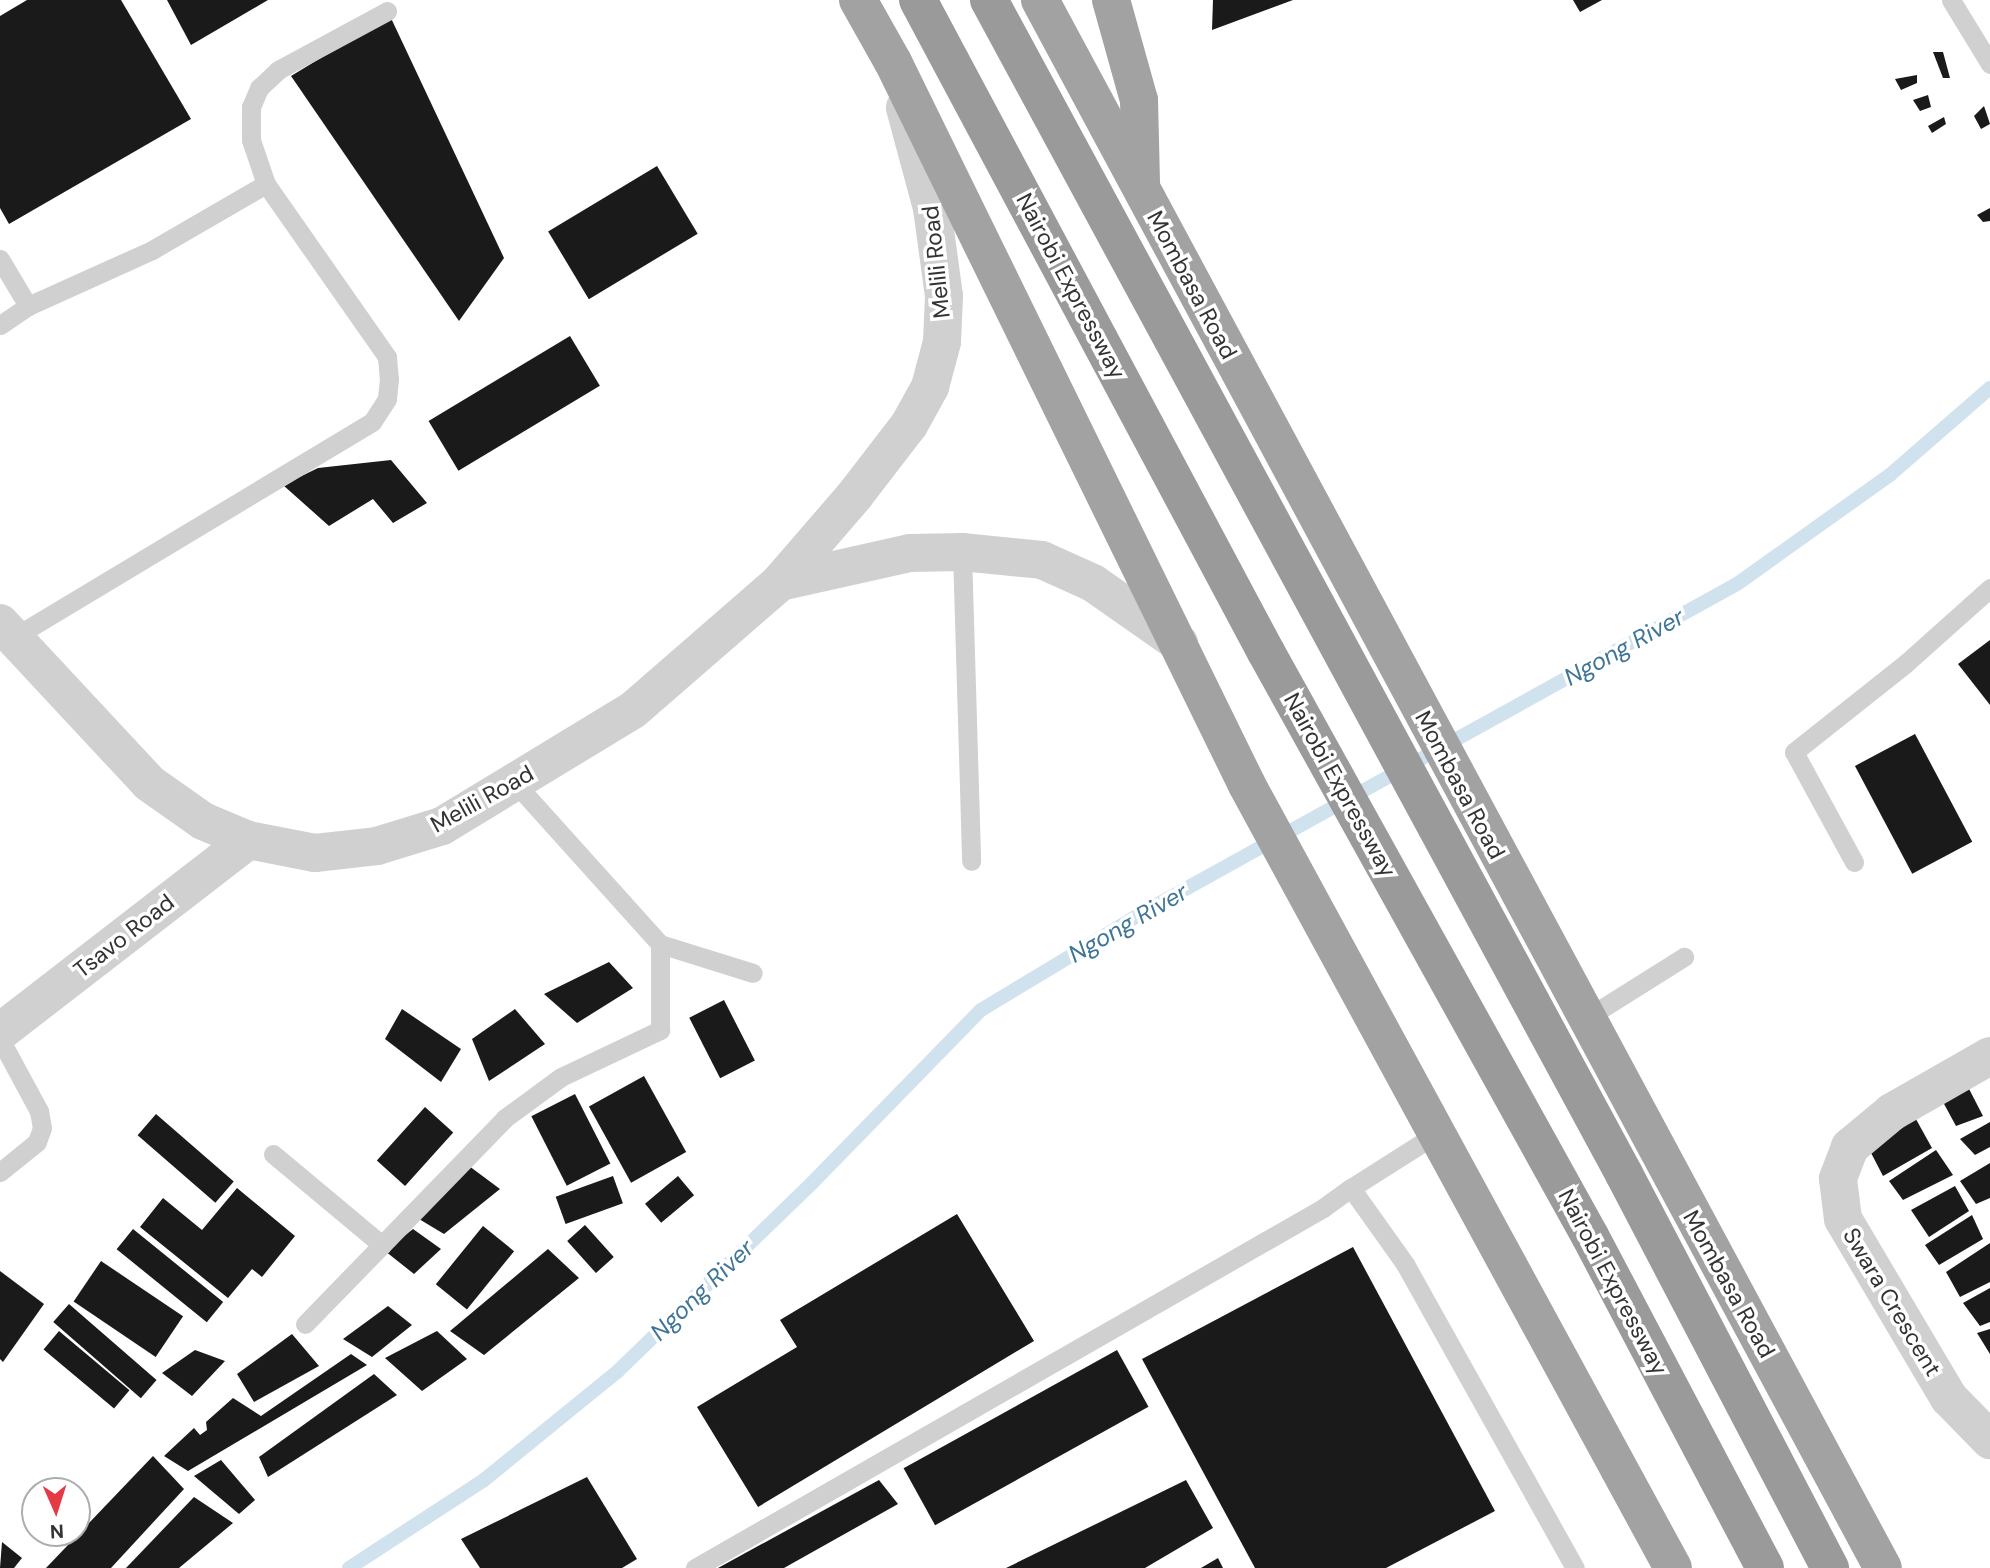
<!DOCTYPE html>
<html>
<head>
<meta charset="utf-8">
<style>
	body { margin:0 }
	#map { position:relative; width:1990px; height:1568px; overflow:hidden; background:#fff; font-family:"DM Sans",sans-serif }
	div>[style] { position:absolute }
	.stream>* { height:14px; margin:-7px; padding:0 7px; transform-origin:7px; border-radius:7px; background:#cfe2ee }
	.building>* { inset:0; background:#1a1a1a; transform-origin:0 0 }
	.service>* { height:19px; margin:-9.5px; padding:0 9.5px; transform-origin:9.5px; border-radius:9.5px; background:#d0d0d0 }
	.minor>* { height:38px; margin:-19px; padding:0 19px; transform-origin:19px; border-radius:19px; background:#d0d0d0 }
	.trunk>* { height:38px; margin:-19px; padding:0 19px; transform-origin:19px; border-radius:19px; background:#a2a2a2 }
	.motorway>* { height:38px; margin:-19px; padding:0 19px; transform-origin:19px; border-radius:19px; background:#9a9a9a }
	span { translate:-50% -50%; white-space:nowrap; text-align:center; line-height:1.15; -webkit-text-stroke:7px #fff; paint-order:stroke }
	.street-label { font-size:23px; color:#333 }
	.water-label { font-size:24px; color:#3f7597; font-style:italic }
	.north { position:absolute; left:21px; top:1477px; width:70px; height:70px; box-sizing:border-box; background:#fff; border:2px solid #adadad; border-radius:50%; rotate:177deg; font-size:19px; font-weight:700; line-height:28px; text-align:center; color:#333 }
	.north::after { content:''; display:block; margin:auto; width:24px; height:32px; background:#e63946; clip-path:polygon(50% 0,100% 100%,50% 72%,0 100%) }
</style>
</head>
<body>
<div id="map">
	<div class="stream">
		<div style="left:349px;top:1568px;width:161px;rotate:-33.1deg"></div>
		<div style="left:484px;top:1480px;width:173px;rotate:-39.1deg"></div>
		<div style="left:618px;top:1371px;width:270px;rotate:-44.1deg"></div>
		<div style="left:812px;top:1183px;width:242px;rotate:-45.7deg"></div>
		<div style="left:981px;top:1010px;width:188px;rotate:-31.1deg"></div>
		<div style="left:1142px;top:913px;width:680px;rotate:-28.94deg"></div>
		<div style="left:1737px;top:584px;width:189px;rotate:-35.5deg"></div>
		<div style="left:1891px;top:474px;width:131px;rotate:-41deg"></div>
	</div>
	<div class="building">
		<div style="clip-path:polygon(27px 0,121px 0,191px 119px,9px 224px,0 208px,0 16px)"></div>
		<div style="clip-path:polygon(167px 0,268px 0,191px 45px)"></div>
		<div style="clip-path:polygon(1213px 0,1293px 0,1212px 30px)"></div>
		<div style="clip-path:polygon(1573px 0,1602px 0,1580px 12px)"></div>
		<div style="clip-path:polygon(390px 16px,504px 258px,459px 321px,291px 76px)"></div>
		<div style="clip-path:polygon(1933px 52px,1943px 52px,1950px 78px,1943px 78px)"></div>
		<div style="clip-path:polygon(1917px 75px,1917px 83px,1901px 90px,1895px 79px)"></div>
		<div style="clip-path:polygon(1928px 95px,1931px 107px,1920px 111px,1913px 100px)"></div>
		<div style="clip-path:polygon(1984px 106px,1990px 124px,1981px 129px,1974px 116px)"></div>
		<div style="clip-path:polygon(1944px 117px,1946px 124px,1932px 133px,1928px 126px)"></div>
		<div style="left:657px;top:166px;width:79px;height:127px;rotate:59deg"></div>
		<div style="clip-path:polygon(1990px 208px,1990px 221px,1983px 222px,1977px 215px)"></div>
		<div style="left:570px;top:336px;width:58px;height:165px;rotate:59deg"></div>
		<div style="clip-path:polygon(391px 460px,427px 503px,393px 523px,373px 499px,329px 526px,283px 485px,318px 468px)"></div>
		<div style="clip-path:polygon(1990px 640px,1990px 705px,1958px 664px)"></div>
		<div style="left:1915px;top:734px;width:122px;height:68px;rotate:62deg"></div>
		<div style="clip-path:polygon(609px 962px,633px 988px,577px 1023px,544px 994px)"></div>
		<div style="left:724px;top:1000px;width:68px;height:39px;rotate:63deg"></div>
		<div style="clip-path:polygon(402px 1009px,461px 1049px,441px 1082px,385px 1039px)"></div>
		<div style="clip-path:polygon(515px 1009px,545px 1044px,489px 1081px,472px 1039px)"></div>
		<div style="left:644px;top:1076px;width:87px;height:63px;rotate:61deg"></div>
		<div style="clip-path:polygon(1967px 1085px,1983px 1116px,1956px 1126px,1943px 1102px)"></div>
		<div style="left:575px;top:1094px;width:78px;height:49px;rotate:63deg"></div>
		<div style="left:425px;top:1107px;width:38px;height:72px;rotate:42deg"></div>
		<div style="clip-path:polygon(1912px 1112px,1932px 1148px,1883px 1176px,1869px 1149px)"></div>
		<div style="left:156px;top:1114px;width:103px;height:28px;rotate:41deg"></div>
		<div style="clip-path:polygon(1990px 1122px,1990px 1147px,1975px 1155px,1960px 1139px)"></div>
		<div style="clip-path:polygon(1936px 1150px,1953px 1175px,1903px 1200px,1889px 1181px)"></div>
		<div style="clip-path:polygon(465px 1163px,500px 1189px,444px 1234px,419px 1219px)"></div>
		<div style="clip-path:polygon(1990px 1163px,1990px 1198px,1976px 1204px,1960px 1181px)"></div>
		<div style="left:613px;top:1176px;width:29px;height:61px;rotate:70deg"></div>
		<div style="left:678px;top:1176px;width:25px;height:43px;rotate:50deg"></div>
		<div style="clip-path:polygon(1955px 1186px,1969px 1211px,1929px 1237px,1911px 1210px)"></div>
		<div style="clip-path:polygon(237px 1188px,295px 1236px,262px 1277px,252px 1269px,228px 1298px,140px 1227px,163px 1198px,202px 1230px)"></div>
		<div style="clip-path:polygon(957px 1214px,1034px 1341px,758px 1507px,697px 1407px,797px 1347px,780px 1320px)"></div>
		<div style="clip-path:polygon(1972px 1215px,1983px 1239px,1939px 1265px,1925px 1245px)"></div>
		<div style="left:585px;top:1225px;width:43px;height:24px;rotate:48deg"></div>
		<div style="left:483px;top:1226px;width:40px;height:75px;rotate:39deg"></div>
		<div style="left:133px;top:1229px;width:116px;height:26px;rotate:39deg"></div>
		<div style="clip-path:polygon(413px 1229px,441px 1249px,414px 1274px,385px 1251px)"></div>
		<div style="clip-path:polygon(1990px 1243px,1990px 1282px,1960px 1297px,1946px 1272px)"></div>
		<div style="clip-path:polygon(1353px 1247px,1495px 1511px,1386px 1568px,1255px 1568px,1142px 1359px)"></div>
		<div style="clip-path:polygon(548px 1249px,579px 1278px,484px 1355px,450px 1331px)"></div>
		<div style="left:101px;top:1261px;width:99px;height:49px;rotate:34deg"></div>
		<div style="clip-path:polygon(0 1271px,44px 1304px,3px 1362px,0 1359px)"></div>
		<div style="clip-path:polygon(1990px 1288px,1990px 1322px,1980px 1326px,1963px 1303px)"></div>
		<div style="left:69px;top:1304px;width:116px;height:24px;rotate:41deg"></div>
		<div style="clip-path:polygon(388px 1306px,412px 1325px,372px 1357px,343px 1339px)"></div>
		<div style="clip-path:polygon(1990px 1329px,1990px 1354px,1977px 1333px)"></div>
		<div style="left:59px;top:1331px;width:92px;height:24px;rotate:40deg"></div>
		<div style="clip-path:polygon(437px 1331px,467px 1359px,422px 1391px,385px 1358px)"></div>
		<div style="clip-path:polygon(292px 1334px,319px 1366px,254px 1402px,237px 1374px)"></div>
		<div style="clip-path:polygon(195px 1350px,225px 1361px,192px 1396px,162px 1373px)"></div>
		<div style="left:1117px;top:1350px;width:65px;height:244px;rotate:61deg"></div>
		<div style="clip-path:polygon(351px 1354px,367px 1365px,188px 1471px,164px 1456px,194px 1428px,200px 1435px,207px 1430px,206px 1422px,233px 1398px,261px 1416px)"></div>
		<div style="clip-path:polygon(374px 1374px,397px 1395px,268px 1477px,259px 1457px)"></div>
		<div style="clip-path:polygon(153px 1456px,184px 1489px,111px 1568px,46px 1568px)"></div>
		<div style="clip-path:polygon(221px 1460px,255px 1500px,239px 1514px,194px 1476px)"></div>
		<div style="clip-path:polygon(587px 1477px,637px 1559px,622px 1568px,480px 1568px,461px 1539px)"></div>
		<div style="clip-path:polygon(879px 1480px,898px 1504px,784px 1568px,718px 1568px)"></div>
		<div style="clip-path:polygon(1186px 1480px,1213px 1528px,1145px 1568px,1006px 1568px)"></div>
		<div style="clip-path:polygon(194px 1497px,233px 1523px,179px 1568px,126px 1568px)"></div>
		<div style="clip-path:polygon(2px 1542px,22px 1558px,14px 1568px,0 1568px)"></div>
		<div style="clip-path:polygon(1218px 1558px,1223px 1568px,1201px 1568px)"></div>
	</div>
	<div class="service">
		<div style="left:1951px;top:0;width:75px;rotate:58.6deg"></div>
		<div style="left:266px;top:184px;width:46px;rotate:-108.8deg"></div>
		<div style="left:251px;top:140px;width:33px;rotate:-90deg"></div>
		<div style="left:251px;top:107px;width:21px;rotate:-67deg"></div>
		<div style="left:259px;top:88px;width:26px;rotate:-43deg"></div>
		<div style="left:278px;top:70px;width:124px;rotate:-28.4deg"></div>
		<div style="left:0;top:259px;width:55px;rotate:59.2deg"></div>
		<div style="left:0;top:325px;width:34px;rotate:-34deg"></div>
		<div style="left:28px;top:306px;width:136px;rotate:-24.3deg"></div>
		<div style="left:152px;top:250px;width:132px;rotate:-30.1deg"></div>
		<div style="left:266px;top:184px;width:211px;rotate:55deg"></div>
		<div style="left:387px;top:357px;width:22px;rotate:85deg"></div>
		<div style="left:389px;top:379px;width:20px;rotate:96deg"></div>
		<div style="left:387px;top:399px;width:27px;rotate:123deg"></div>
		<div style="left:372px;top:422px;width:420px;rotate:149deg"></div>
		<div style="left:962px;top:552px;width:309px;rotate:88.3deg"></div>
		<div style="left:1854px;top:862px;width:125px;rotate:-118.6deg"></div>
		<div style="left:1794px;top:752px;width:142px;rotate:-38.4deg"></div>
		<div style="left:1905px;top:664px;width:114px;rotate:-41.8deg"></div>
		<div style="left:660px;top:944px;width:97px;rotate:17.3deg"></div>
		<div style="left:1585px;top:1019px;width:117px;rotate:-32.1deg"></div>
		<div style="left:0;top:1039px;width:82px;rotate:61.6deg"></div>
		<div style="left:39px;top:1111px;width:17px;rotate:80deg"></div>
		<div style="left:42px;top:1128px;width:15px;rotate:110deg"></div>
		<div style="left:37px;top:1142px;width:48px;rotate:141deg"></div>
		<div style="left:273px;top:1154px;width:142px;rotate:39.9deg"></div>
		<div style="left:1351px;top:1188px;width:101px;rotate:-32.4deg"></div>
		<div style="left:305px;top:1324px;width:287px;rotate:-45.8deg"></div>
		<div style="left:505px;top:1118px;width:69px;rotate:-36.2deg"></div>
		<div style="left:561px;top:1077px;width:110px;rotate:-25.4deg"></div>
		<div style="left:660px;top:1030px;width:86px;rotate:-90deg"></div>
		<div style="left:660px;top:944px;width:217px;rotate:-132deg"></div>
		<div style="left:695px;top:1568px;width:724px;rotate:-29.82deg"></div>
		<div style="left:1323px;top:1208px;width:34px;rotate:-36deg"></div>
		<div style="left:1351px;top:1188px;width:93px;rotate:54.6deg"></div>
		<div style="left:1405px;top:1264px;width:348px;rotate:60.8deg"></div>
	</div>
	<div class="minor">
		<div style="left:780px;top:582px;width:133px;rotate:-12.6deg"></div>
		<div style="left:910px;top:553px;width:52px;rotate:-1.1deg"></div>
		<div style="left:962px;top:552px;width:80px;rotate:5.7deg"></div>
		<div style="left:1042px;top:560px;width:56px;rotate:24.3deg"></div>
		<div style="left:1093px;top:583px;width:105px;rotate:34.9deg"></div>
		<div style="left:0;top:623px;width:219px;rotate:47deg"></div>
		<div style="left:149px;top:783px;width:66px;rotate:35.1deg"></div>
		<div style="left:203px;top:821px;width:49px;rotate:22.9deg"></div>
		<div style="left:248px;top:840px;width:68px;rotate:11deg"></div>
		<div style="left:315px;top:853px;width:62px;rotate:-6.4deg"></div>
		<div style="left:377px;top:846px;width:68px;rotate:-17.1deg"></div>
		<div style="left:442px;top:826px;width:223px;rotate:-31.3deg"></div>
		<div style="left:633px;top:710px;width:195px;rotate:-41deg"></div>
		<div style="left:780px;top:582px;width:115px;rotate:-49.2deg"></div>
		<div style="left:855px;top:495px;width:88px;rotate:-52.4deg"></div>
		<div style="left:909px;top:425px;width:43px;rotate:-61.1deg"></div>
		<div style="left:930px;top:387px;width:47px;rotate:-75.1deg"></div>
		<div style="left:942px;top:342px;width:46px;rotate:-87.5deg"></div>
		<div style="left:944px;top:296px;width:89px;rotate:-97.8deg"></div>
		<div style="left:932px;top:208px;width:104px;rotate:-105.1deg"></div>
		<div style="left:0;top:1032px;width:314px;rotate:-37.7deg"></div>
		<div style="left:1990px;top:1056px;width:113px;rotate:150.3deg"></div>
		<div style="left:1892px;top:1112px;width:55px;rotate:140.2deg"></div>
		<div style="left:1850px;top:1147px;width:34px;rotate:111deg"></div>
		<div style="left:1838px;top:1179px;width:40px;rotate:82.9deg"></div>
		<div style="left:1843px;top:1219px;width:208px;rotate:59.4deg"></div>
		<div style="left:1949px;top:1398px;width:59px;rotate:45.7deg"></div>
	</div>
	<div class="trunk">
		<div style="left:858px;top:0;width:71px;rotate:60.6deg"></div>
		<div style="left:893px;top:62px;width:805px;rotate:63.91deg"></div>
		<div style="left:1247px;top:785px;width:891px;rotate:61.45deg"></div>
		<div style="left:1040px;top:0;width:1780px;rotate:61.74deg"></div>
		<div style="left:1111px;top:0;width:104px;rotate:74.4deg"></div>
		<div style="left:1139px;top:100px;width:83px;rotate:88.6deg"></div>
	</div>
	<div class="motorway">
		<div style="left:918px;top:0;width:739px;rotate:61.91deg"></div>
		<div style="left:1266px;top:652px;width:668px;rotate:60.98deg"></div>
		<div style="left:1590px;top:1236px;width:375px;rotate:62.2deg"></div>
		<div style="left:989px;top:0;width:1335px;rotate:61.59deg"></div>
		<div style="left:1624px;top:1174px;width:445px;rotate:62.4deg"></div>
	</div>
	<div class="street-label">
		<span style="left:936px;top:262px;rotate:-96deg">Melili Road</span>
		<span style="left:1192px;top:285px;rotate:62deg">Mombasa Road</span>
		<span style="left:1071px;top:286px;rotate:62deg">Nairobi Expressway</span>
		<span style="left:1340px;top:785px;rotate:61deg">Nairobi Expressway</span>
		<span style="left:1460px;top:785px;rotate:62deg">Mombasa Road</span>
		<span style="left:482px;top:799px;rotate:-29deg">Melili Road</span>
		<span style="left:124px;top:936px;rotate:-38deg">Tsavo Road</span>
		<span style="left:1613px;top:1282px;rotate:62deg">Nairobi Expressway</span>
		<span style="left:1729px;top:1284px;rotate:61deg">Mombasa Road</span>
		<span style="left:1892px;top:1302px;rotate:59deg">Swara Crescent</span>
	</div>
	<div class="water-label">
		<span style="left:1624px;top:647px;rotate:-29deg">Ngong River</span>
		<span style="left:1128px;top:923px;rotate:-30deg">Ngong River</span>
		<span style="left:702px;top:1290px;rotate:-44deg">Ngong River</span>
	</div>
	<div class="north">N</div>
</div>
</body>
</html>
